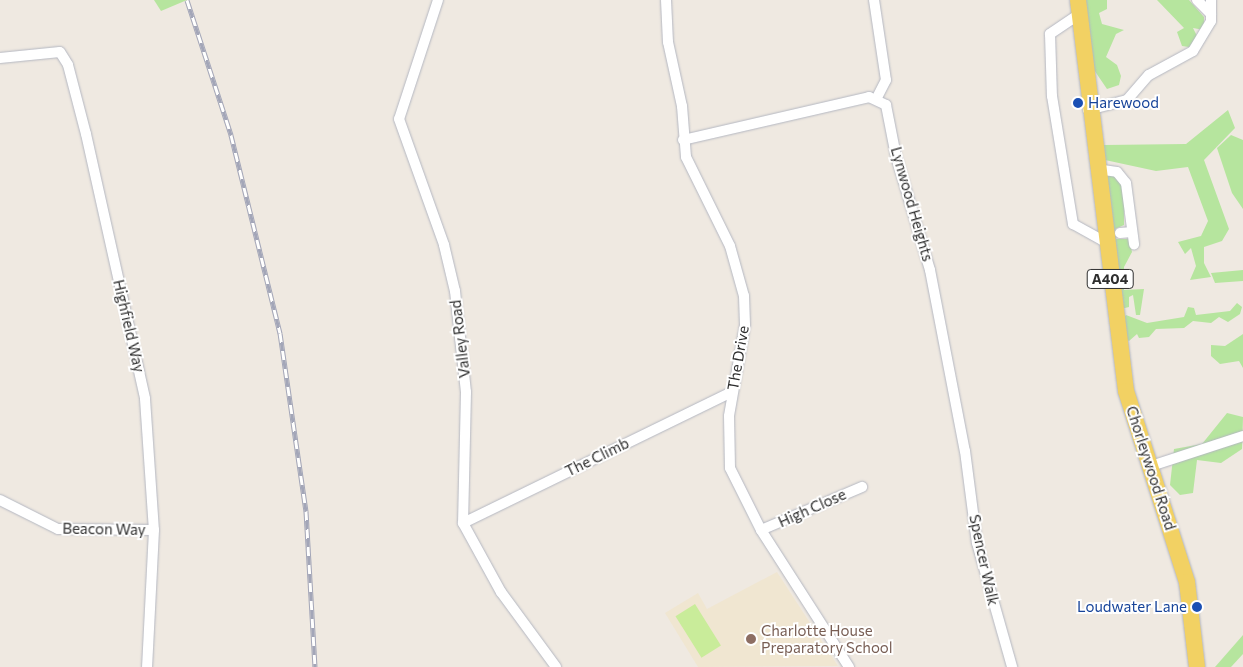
<!DOCTYPE html>
<html>
<head>
<meta charset="utf-8">
<style>
	body { margin:0 }
	#map { position:relative; width:1243px; height:667px; overflow:hidden; background:#efe9e1; font-family:Commissioner,sans-serif }
	div>[style] { position:absolute }
	.education>* { inset:0; background:#f0e6d1 }
	.green>* { inset:0; background:#b6e59e }
	.pitch>* { inset:0; background:#c9ec9a; transform-origin:0 0 }
	.roads { filter:drop-shadow(0 0 1px #b4b7c1) drop-shadow(0 0 1px #b4b7c1) }
	.minor>* { height:10px; margin:-5px; padding:0 5px; transform-origin:5px; border-radius:5px; background:#fff }
	.primary>* { height:16px; margin:-8px; padding:0 8px; transform-origin:8px; border-radius:8px; background:#f2d163 }
	.rail>* { height:5px; margin-top:-2.5px; transform-origin:0; background:repeating-linear-gradient(90deg,#fff 0 9px,#a3a6b8 0 18px); box-sizing:border-box; border-block:1px solid #a3a6b8 }
	.dots>* { width:14px; height:14px; translate:-50% -50%; box-sizing:border-box; border:2px solid #fff; border-radius:50% }
	span { translate:-50% -50%; white-space:nowrap; text-align:center; line-height:1.15; -webkit-text-stroke:4px #fff; paint-order:stroke }
	.shield-label span { padding:1px 4px; background:#fff; border:1px solid; border-radius:4px; -webkit-text-stroke-width:0 }
	.shield-label { font-size:14px; color:#2e2e2e; font-weight:700 }
	.transit-label { font-size:15px; color:#164399 }
	.left { translate:0 -50%; text-align:left }
	.right { translate:-100% -50%; text-align:right }
	.street-label { font-size:15px; color:#2e2e2e }
	.education-label { font-size:15px; color:#785e54 }
</style>
</head>
<body>
<div id="map">
	<div class="education">
		<div style="clip-path:polygon(777px 572px,838px 666px,698px 667px,665px 613px,698px 593px,707px 609px)"></div>
	</div>
	<div class="green">
		<div style="clip-path:polygon(154px 0,187px 0,161px 11px)"></div>
		<div style="clip-path:polygon(1083px 0,1107px 0,1107px 9px,1099px 13px,1102px 24px,1124px 30px,1116px 34px,1106px 57px,1117px 65px,1121px 76px,1119px 85px,1107px 89px,1090px 64px)"></div>
		<div style="clip-path:polygon(1157px 0,1189px 0,1204px 17px,1204px 30px,1193px 28px,1197px 36px,1189px 47px,1182px 46px,1177px 32px,1184px 28px)"></div>
		<div style="clip-path:polygon(1228px 110px,1235px 128px,1204px 160px,1229px 229px,1222px 241px,1204px 247px,1204px 263px,1211px 277px,1190px 280px,1196px 266px,1191px 248px,1185px 254px,1178px 242px,1201px 236px,1208px 221px,1188px 167px,1156px 171px,1105px 160px,1104px 145px,1186px 144px)"></div>
		<div style="clip-path:polygon(1231px 135px,1243px 140px,1243px 209px,1232px 193px,1217px 148px)"></div>
		<div style="clip-path:polygon(1112px 167px,1123px 171px,1132px 191px,1133px 206px,1124px 212px,1124px 225px,1115px 229px,1116px 239px,1129px 239px,1132px 252px,1124px 267px,1124px 290px,1144px 289px,1140px 315px,1136px 315px,1133px 295px,1129px 297px,1129px 307px,1121px 309px,1104px 173px)"></div>
		<div style="clip-path:polygon(1243px 270px,1243px 281px,1215px 283px,1211px 273px)"></div>
		<div style="clip-path:polygon(1237px 303px,1242px 307px,1240px 314px,1228px 322px,1219px 317px,1211px 323px,1193px 321px,1184px 328px,1156px 329px,1149px 337px,1139px 338px,1137px 334px,1129px 341px,1125px 338px,1122px 319px,1126px 315px,1147px 323px,1184px 317px,1188px 307px,1194px 308px,1196px 315px,1230px 311px)"></div>
		<div style="clip-path:polygon(1243px 334px,1243px 368px,1239px 361px,1220px 364px,1211px 356px,1211px 345px,1225px 346px)"></div>
		<div style="clip-path:polygon(1227px 413px,1243px 417px,1242px 449px,1221px 463px,1197px 460px,1193px 493px,1180px 495px,1170px 485px,1174px 449px,1202px 444px)"></div>
		<div style="clip-path:polygon(1243px 635px,1243px 654px,1231px 667px,1215px 667px)"></div>
	</div>
	<div class="pitch">
		<div style="left:695px;top:604px;width:49px;height:23px;rotate:58deg"></div>
	</div>
	<div class="roads">
		<div class="minor">
			<div style="left:438px;top:0;width:125px;rotate:108.1deg"></div>
			<div style="left:399px;top:119px;width:134px;rotate:70.3deg"></div>
			<div style="left:444px;top:245px;width:47px;rotate:76.6deg"></div>
			<div style="left:455px;top:291px;width:102px;rotate:83.8deg"></div>
			<div style="left:466px;top:392px;width:131px;rotate:91.3deg"></div>
			<div style="left:463px;top:523px;width:79px;rotate:61.2deg"></div>
			<div style="left:501px;top:592px;width:93px;rotate:53.7deg"></div>
			<div style="left:666px;top:0;width:42px;rotate:87.3deg"></div>
			<div style="left:668px;top:42px;width:66px;rotate:77.7deg"></div>
			<div style="left:682px;top:106px;width:51px;rotate:85.5deg"></div>
			<div style="left:686px;top:157px;width:99px;rotate:63.7deg"></div>
			<div style="left:730px;top:246px;width:52px;rotate:74.4deg"></div>
			<div style="left:744px;top:296px;width:29px;rotate:88deg"></div>
			<div style="left:745px;top:325px;width:92px;rotate:100deg"></div>
			<div style="left:729px;top:416px;width:52px;rotate:88.9deg"></div>
			<div style="left:730px;top:468px;width:69px;rotate:63.4deg"></div>
			<div style="left:761px;top:530px;width:163px;rotate:57.3deg"></div>
			<div style="left:874px;top:0;width:81px;rotate:81.5deg"></div>
			<div style="left:886px;top:80px;width:20px;rotate:117deg"></div>
			<div style="left:1197px;top:0;width:20px;rotate:45deg"></div>
			<div style="left:1078px;top:15px;width:34px;rotate:146deg"></div>
			<div style="left:1050px;top:34px;width:62px;rotate:88.2deg"></div>
			<div style="left:1052px;top:96px;width:130px;rotate:80.7deg"></div>
			<div style="left:1073px;top:224px;width:38px;rotate:29deg"></div>
			<div style="left:0;top:58px;width:60px;rotate:-5.7deg"></div>
			<div style="left:60px;top:52px;width:15px;rotate:58deg"></div>
			<div style="left:68px;top:65px;width:71px;rotate:75.4deg"></div>
			<div style="left:86px;top:134px;width:271px;rotate:77.4deg"></div>
			<div style="left:145px;top:399px;width:131px;rotate:86.1deg"></div>
			<div style="left:154px;top:530px;width:137px;rotate:92.9deg"></div>
			<div style="left:1088px;top:110px;width:40px;rotate:-14.4deg"></div>
			<div style="left:1127px;top:100px;width:33px;rotate:-49deg"></div>
			<div style="left:1149px;top:75px;width:50px;rotate:-28.6deg"></div>
			<div style="left:1193px;top:51px;width:35px;rotate:-59deg"></div>
			<div style="left:1211px;top:21px;width:21px;rotate:-90deg"></div>
			<div style="left:683px;top:140px;width:191px;rotate:-13deg"></div>
			<div style="left:869px;top:97px;width:19px;rotate:25deg"></div>
			<div style="left:886px;top:105px;width:52px;rotate:78.9deg"></div>
			<div style="left:896px;top:156px;width:119px;rotate:73.4deg"></div>
			<div style="left:930px;top:270px;width:184px;rotate:79.1deg"></div>
			<div style="left:965px;top:451px;width:93px;rotate:82.6deg"></div>
			<div style="left:977px;top:543px;width:129px;rotate:74.2deg"></div>
			<div style="left:1096px;top:169px;width:21px;rotate:8deg"></div>
			<div style="left:1117px;top:172px;width:14px;rotate:51deg"></div>
			<div style="left:1126px;top:183px;width:62px;rotate:82.5deg"></div>
			<div style="left:1120px;top:233px;width:12px;rotate:-5deg"></div>
			<div style="left:1148px;top:467px;width:100px;rotate:-18.1deg"></div>
			<div style="left:0;top:500px;width:65px;rotate:26.6deg"></div>
			<div style="left:58px;top:529px;width:96px;rotate:0.6deg"></div>
			<div style="left:463px;top:523px;width:298px;rotate:-26deg"></div>
			<div style="left:761px;top:530px;width:110px;rotate:-23.1deg"></div>
		</div>
		<div class="primary">
			<div style="left:1078px;top:0;width:394px;rotate:83deg"></div>
			<div style="left:1126px;top:391px;width:201px;rotate:72.3deg"></div>
			<div style="left:1187px;top:582px;width:86px;rotate:83.3deg"></div>
		</div>
	</div>
	<div class="rail">
		<div style="left:187px;top:0;width:142px;rotate:71.9deg"></div>
		<div style="left:231px;top:135px;width:204px;rotate:76.1deg"></div>
		<div style="left:280px;top:333px;width:180px;rotate:81.7deg"></div>
		<div style="left:306px;top:511px;width:156px;rotate:86.7deg"></div>
	</div>
	<div class="dots">
		<div style="left:1078px;top:103px;background:#1a4fb4"></div>
		<div style="left:1197px;top:607px;background:#1a4fb4"></div>
		<div style="left:751px;top:639px;background:#8d6e63"></div>
	</div>
	<div class="shield-label">
		<span style="left:1110px;top:279px">A404</span>
	</div>
	<div class="transit-label">
		<span class="left" style="left:1088px;top:103px">Harewood</span>
		<span class="right" style="left:1187px;top:607px">Loudwater Lane</span>
	</div>
	<div class="street-label">
		<span style="left:912px;top:204px;rotate:74deg">Lynwood Heights</span>
		<span style="left:129px;top:326px;rotate:77deg">Highfield Way</span>
		<span style="left:460px;top:339px;rotate:-97deg">Valley Road</span>
		<span style="left:738px;top:358px;rotate:-80deg">The Drive</span>
		<span style="left:597px;top:457px;rotate:-26deg">The Climb</span>
		<span style="left:1151px;top:468px;rotate:72deg">Chorleywood Road</span>
		<span style="left:812px;top:508px;rotate:-24deg">High Close</span>
		<span style="left:104px;top:529px;rotate:1deg">Beacon Way</span>
		<span style="left:984px;top:560px;rotate:78deg">Spencer Walk</span>
	</div>
	<div class="education-label">
		<span class="left" style="left:761px;top:639px">Charlotte House<br>Preparatory School</span>
	</div>
</div>
</body>
</html>
